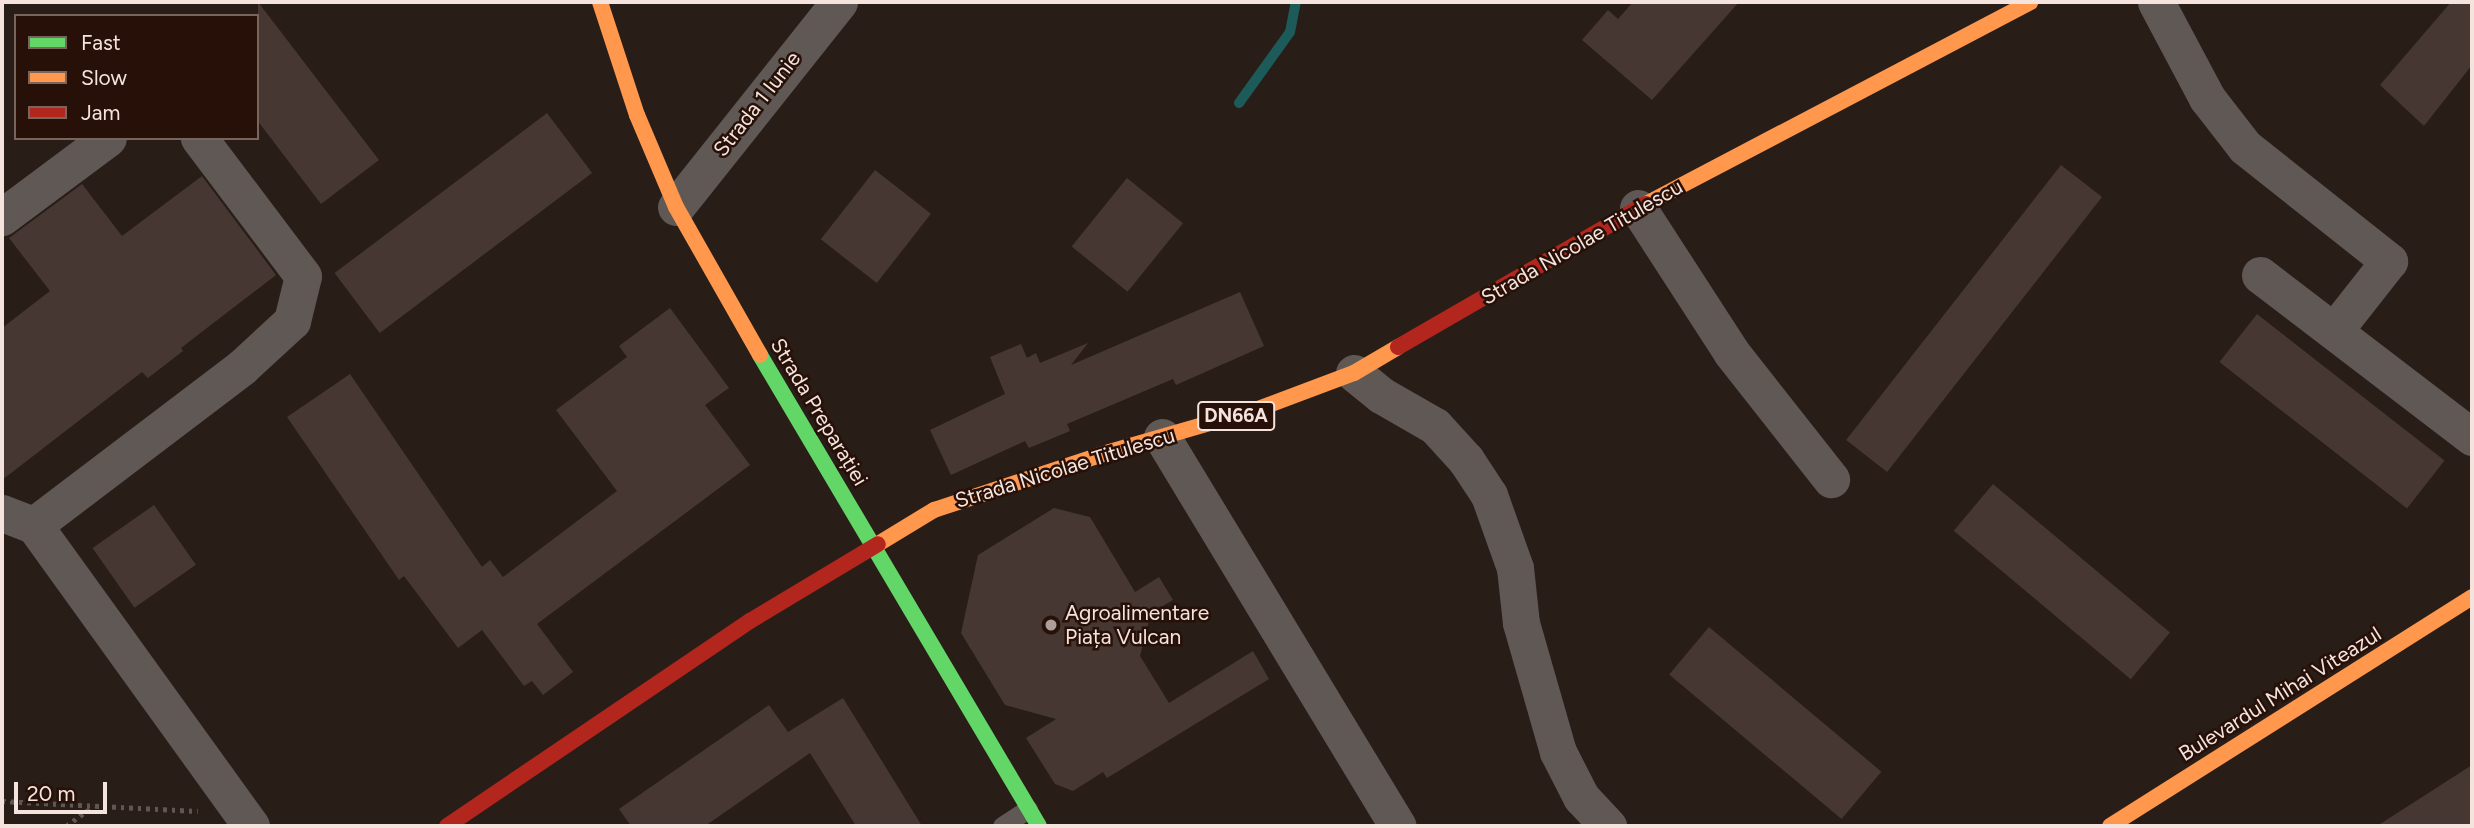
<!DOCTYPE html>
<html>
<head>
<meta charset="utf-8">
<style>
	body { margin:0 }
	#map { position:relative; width:2474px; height:828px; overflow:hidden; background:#291d18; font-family:Figtree,sans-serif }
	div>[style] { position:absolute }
	.stream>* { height:10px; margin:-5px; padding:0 5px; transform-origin:5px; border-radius:5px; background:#1c5b5a }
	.building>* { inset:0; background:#463732; transform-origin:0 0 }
	.path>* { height:4.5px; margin-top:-2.25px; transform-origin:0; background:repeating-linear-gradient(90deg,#5f5754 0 3.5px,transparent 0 8.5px) }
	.lane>* { height:19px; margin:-9.5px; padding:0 9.5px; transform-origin:9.5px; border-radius:9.5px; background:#5f5854 }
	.street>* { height:37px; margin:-18.5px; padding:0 18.5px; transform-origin:18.5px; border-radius:18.5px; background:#5f5854 }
	.fast>* { height:16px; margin:-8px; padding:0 8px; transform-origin:8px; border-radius:8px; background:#63d668 }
	.slow>* { height:16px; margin:-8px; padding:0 8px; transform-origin:8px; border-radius:8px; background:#ff974d }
	.jam>* { height:16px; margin:-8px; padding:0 8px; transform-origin:8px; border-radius:8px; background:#b3261e }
	.dots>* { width:19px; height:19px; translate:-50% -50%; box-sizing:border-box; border:4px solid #261007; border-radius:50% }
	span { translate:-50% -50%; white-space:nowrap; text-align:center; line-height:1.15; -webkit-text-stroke:5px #261007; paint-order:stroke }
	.shield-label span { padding:2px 5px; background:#261007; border:2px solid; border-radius:5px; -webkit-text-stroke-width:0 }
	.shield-label { font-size:19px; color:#f5e4de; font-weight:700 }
	.street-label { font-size:21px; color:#f5e4de }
	.poi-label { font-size:21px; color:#f5e4de }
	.left { translate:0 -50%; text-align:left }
	.frame { position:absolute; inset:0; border:4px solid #f5e4de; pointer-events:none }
	.legend { position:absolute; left:14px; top:14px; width:245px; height:126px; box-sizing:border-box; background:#261007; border:2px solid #79655d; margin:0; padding:9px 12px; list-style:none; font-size:21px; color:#f5e4de }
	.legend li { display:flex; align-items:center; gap:14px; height:35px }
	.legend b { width:35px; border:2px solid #79655d }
	.scale { position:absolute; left:14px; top:782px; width:93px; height:32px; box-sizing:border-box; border:4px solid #f5e4de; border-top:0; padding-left:9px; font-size:21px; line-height:24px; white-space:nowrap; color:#f5e4de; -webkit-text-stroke:5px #261007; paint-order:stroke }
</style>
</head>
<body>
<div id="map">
	<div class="stream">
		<div style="left:1239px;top:103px;width:87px;rotate:-54.3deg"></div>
		<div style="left:1290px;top:32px;width:31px;rotate:-79deg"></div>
	</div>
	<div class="building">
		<div style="clip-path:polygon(258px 2px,379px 160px,321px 204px,257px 120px)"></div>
		<div style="clip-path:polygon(1633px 2px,1739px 2px,1652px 100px,1582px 40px,1608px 10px,1618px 19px)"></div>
		<div style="clip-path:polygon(2451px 2px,2472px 2px,2472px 65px,2424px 126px,2380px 85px)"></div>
		<div style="left:547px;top:113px;width:75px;height:266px;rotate:53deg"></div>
		<div style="left:2061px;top:165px;width:52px;height:349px;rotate:38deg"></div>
		<div style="left:875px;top:170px;width:71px;height:88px;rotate:38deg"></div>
		<div style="clip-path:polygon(202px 176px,276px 275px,181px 348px,183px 351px,148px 378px,142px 372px,2px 480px,2px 328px,50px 291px,9px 238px,82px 184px,122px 236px)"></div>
		<div style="left:1127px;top:178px;width:72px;height:88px;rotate:39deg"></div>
		<div style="clip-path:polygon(1240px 292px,1264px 346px,1176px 385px,1173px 379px,1067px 424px,1070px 431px,1029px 448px,1025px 441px,951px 475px,930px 430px,1005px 394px,990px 357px,1021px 344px,1027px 358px,1036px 353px,1040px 363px,1088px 343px,1071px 365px)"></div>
		<div style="clip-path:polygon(670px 308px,729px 388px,705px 405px,750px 465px,537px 624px,573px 672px,543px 695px,532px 681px,524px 686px,482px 630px,458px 648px,404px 576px,399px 580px,287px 417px,350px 374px,482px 567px,490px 560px,503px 577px,617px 491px,556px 410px,627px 357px,619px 346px)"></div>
		<div style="left:2257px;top:314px;width:238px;height:61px;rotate:38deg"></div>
		<div style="left:1993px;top:484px;width:231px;height:61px;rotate:40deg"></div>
		<div style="left:154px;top:505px;width:73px;height:75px;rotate:55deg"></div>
		<div style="clip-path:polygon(1054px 508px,1090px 517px,1135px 592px,1159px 577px,1173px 600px,1151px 613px,1140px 656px,1169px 703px,1253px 651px,1269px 679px,1107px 778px,1103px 772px,1073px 791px,1055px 784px,1026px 738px,1056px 719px,1005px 705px,961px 633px,978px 555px)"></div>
		<div style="left:1709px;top:627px;width:225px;height:62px;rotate:40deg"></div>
		<div style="clip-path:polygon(843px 698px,922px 826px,856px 826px,810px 753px,705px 826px,631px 826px,619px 809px,769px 705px,788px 732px)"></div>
		<div style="clip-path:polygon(2472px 765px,2472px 826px,2377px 826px)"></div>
	</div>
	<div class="path">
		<div style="left:2px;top:801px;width:196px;rotate:2.9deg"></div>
		<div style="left:66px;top:826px;width:34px;rotate:-36deg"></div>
	</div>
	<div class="lane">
		<div style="left:1002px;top:826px;width:31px;rotate:-33deg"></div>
	</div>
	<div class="street">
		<div style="left:2156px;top:2px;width:109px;rotate:62deg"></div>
		<div style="left:2207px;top:98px;width:62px;rotate:52.2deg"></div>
		<div style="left:2245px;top:147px;width:184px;rotate:38.4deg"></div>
		<div style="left:2389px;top:261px;width:89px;rotate:128.2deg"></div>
		<div style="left:676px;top:207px;width:262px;rotate:-51.5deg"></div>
		<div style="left:1638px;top:208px;width:171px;rotate:57.1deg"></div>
		<div style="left:1731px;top:352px;width:162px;rotate:51.8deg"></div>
		<div style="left:2px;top:217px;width:132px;rotate:-36.7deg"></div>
		<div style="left:2260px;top:275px;width:267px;rotate:37.4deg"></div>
		<div style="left:1354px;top:373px;width:35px;rotate:39deg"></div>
		<div style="left:1381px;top:395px;width:62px;rotate:29.9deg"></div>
		<div style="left:1435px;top:426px;width:46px;rotate:47.6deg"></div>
		<div style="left:1466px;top:460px;width:42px;rotate:56.7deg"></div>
		<div style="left:1489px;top:495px;width:77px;rotate:70.4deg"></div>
		<div style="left:1515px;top:568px;width:55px;rotate:83.8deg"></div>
		<div style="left:1521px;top:623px;width:134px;rotate:74deg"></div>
		<div style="left:1558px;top:752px;width:51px;rotate:62.9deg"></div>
		<div style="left:1581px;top:797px;width:40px;rotate:47deg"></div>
		<div style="left:1162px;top:437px;width:455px;rotate:58.8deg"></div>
		<div style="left:2px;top:513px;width:34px;rotate:21deg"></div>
		<div style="left:34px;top:525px;width:371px;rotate:54.2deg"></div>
		<div style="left:34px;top:525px;width:261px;rotate:-37.2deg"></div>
		<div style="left:242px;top:367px;width:68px;rotate:-42.6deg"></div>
		<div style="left:292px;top:321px;width:46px;rotate:-76.3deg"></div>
		<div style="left:303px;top:276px;width:173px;rotate:-127deg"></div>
	</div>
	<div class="fast">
		<div style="left:760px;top:355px;width:547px;rotate:59.36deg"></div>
	</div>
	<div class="slow">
		<div style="left:600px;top:2px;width:119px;rotate:71.9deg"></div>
		<div style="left:637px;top:115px;width:100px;rotate:67deg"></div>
		<div style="left:676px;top:207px;width:170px;rotate:60.4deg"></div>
		<div style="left:1646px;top:204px;width:434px;rotate:-27.7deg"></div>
		<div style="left:878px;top:544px;width:66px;rotate:-31.3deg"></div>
		<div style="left:934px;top:510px;width:181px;rotate:-18.3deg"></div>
		<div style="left:1106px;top:453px;width:158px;rotate:-16.1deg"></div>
		<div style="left:1258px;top:409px;width:103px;rotate:-20.6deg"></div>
		<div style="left:1354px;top:373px;width:51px;rotate:-30.6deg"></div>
		<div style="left:2110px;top:826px;width:428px;rotate:-32.3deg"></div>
	</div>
	<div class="jam">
		<div style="left:1398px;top:347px;width:286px;rotate:-30deg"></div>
		<div style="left:447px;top:826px;width:366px;rotate:-34.1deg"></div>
		<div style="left:750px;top:621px;width:149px;rotate:-31deg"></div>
	</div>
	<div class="dots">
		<div style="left:1051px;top:625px;background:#ae9e99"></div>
	</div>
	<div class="shield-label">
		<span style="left:1236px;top:416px">DN66A</span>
	</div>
	<div class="street-label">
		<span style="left:757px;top:104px;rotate:-52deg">Strada 1 Iunie</span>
		<span style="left:1582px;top:242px;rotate:-30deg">Strada Nicolae Titulescu</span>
		<span style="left:819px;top:412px;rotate:59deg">Strada Preparației</span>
		<span style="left:1065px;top:468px;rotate:-17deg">Strada Nicolae Titulescu</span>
		<span style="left:2280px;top:694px;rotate:-32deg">Bulevardul Mihai Viteazul</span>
	</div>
	<div class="poi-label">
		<span class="left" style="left:1065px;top:625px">Agroalimentare<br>Piața Vulcan</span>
	</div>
	<div class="frame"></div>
	<ul class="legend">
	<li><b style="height:9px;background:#63d668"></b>Fast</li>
	<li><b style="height:9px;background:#ff974d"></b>Slow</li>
	<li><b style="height:9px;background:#b3261e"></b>Jam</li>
	</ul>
	<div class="scale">20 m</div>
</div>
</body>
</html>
